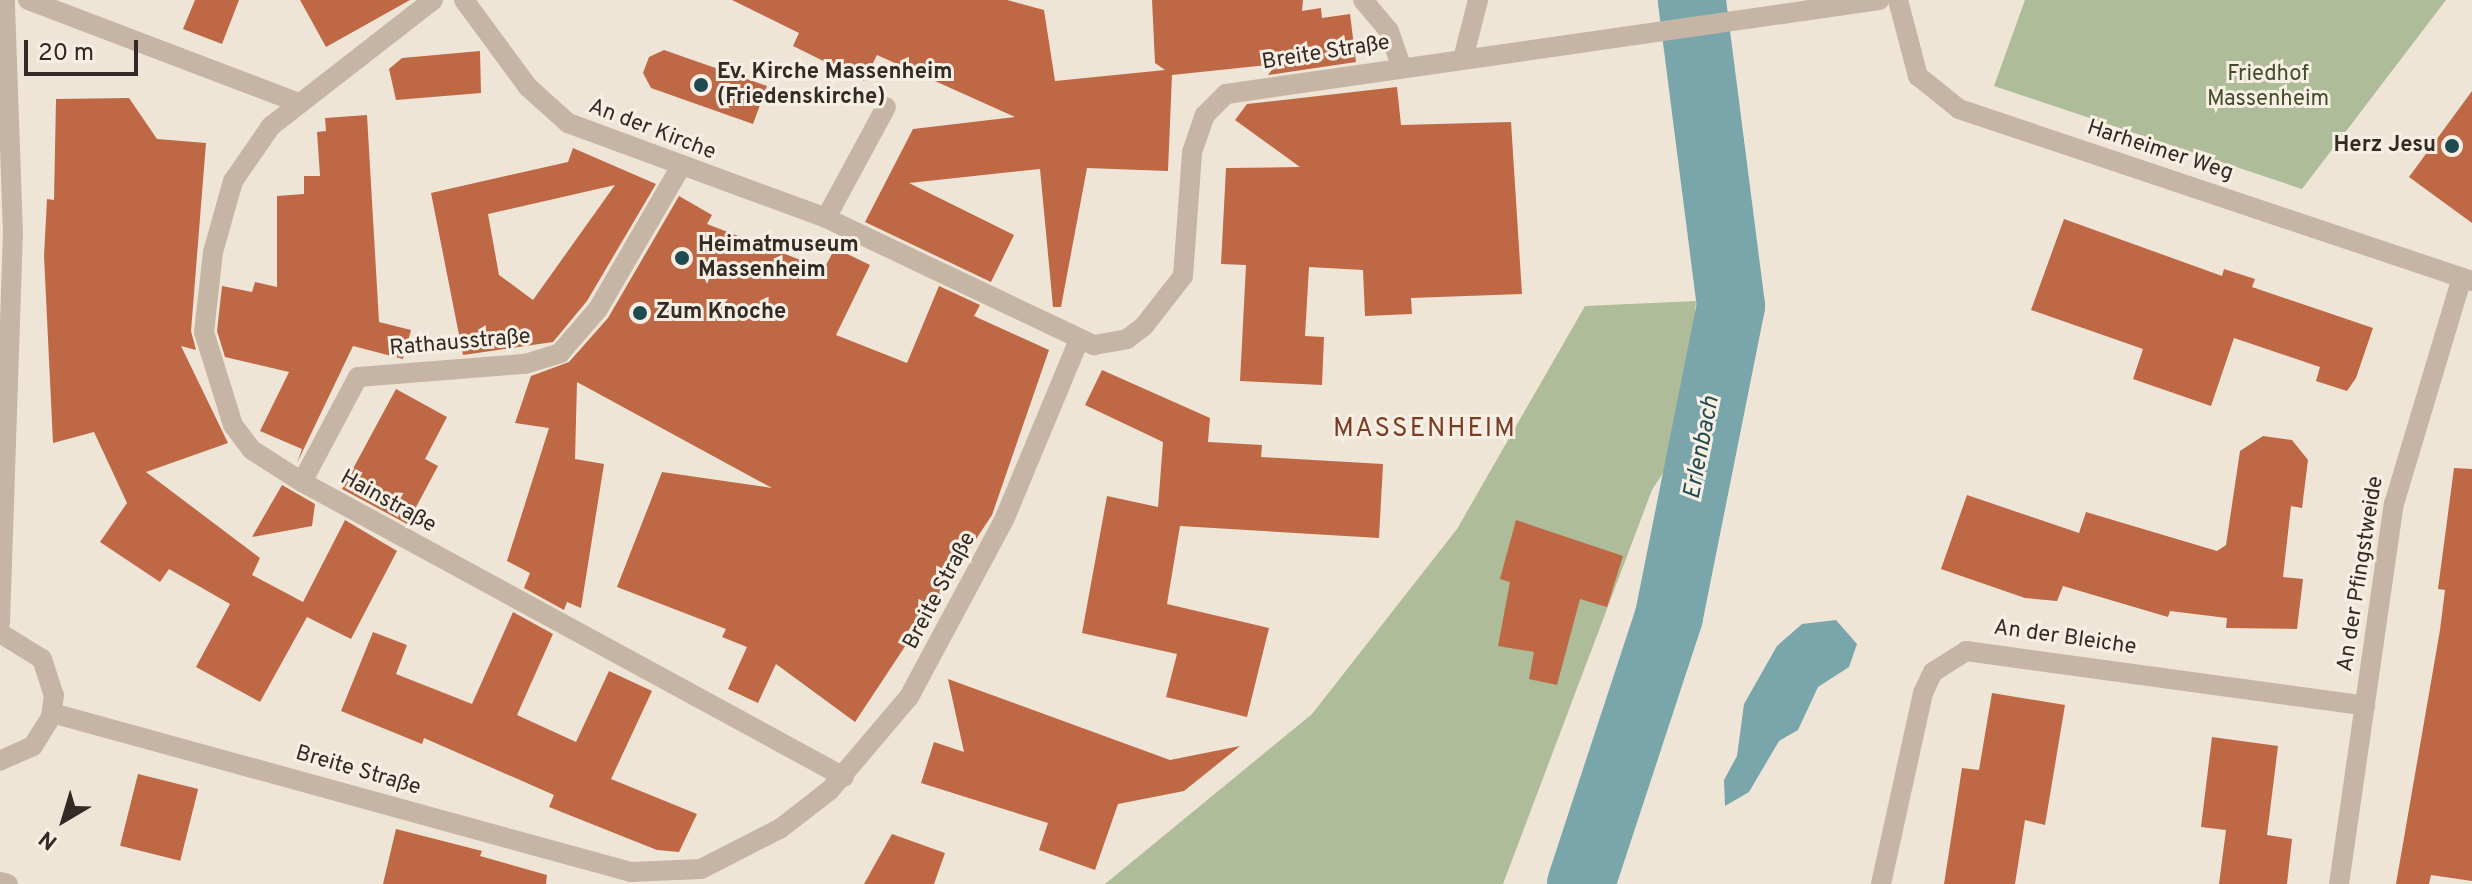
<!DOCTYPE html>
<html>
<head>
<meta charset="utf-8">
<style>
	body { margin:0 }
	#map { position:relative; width:2472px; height:884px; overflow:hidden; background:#efe5d7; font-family:Overpass,sans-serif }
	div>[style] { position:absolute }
	.green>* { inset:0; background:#afbc99 }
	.water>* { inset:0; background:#78a6aa }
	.river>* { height:68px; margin:-34px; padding:0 34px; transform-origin:34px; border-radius:34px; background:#78a6aa }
	.building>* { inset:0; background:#be6846; transform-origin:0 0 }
	.service>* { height:20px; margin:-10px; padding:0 10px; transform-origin:10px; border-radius:10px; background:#c6b5a4 }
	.minor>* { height:20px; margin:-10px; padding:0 10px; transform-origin:10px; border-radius:10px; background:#c6b5a4 }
	.dots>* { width:22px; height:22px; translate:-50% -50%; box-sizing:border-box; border:4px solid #f7efe3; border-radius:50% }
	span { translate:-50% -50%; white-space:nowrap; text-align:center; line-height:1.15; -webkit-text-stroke:6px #f7efe3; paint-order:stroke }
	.street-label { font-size:22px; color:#322a25 }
	.poi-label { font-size:22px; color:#322a25; font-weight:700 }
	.left { translate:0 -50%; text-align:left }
	.right { translate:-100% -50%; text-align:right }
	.park-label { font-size:22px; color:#404e2b }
	.water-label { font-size:24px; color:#1e4b50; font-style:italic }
	.quarter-label { font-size:26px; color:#7b3c24; letter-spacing:2px }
	.north { position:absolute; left:24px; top:780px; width:80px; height:80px; -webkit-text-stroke:6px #f7efe3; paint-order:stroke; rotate:218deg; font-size:22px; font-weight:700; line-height:32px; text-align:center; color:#322a25 }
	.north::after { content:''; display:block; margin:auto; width:28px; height:36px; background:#322a25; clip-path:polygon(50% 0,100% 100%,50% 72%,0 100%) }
	.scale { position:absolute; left:24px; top:40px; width:114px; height:36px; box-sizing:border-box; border:4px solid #322a25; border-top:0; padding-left:10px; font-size:24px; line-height:28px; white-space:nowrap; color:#322a25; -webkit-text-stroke:6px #f7efe3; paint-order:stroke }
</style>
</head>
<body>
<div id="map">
	<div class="green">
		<div style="clip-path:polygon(2025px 0,2446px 0,2302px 189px,1994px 86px)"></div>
		<div style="clip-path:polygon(1696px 301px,1685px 439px,1652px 490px,1503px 884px,1105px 884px,1312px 714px,1457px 529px,1585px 306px)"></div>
	</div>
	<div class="water">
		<div style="clip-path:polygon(1836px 620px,1857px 644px,1849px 667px,1818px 687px,1798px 730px,1779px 741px,1749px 792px,1725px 806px,1724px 780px,1737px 756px,1744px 704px,1777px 646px,1802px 624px)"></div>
	</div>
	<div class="river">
		<div style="left:1581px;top:884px;width:282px;rotate:-71.8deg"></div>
		<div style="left:1669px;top:616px;width:316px;rotate:-78.7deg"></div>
		<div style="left:1731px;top:306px;width:308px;rotate:-97.3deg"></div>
	</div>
	<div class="building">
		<div style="clip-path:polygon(195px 0,239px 0,222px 44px,183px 29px)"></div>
		<div style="clip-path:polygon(300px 0,410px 0,326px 47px)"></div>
		<div style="clip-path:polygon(732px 0,1007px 0,1044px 10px,1055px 81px,1165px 70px,1155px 63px,1152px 0,1303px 0,1302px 11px,1321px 8px,1322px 18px,1350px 14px,1356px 62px,1268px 75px,1276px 64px,1172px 75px,1168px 171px,1087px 168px,1061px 307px,1053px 307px,1040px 169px,909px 183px,1014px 235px,991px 282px,865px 222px,913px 129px,1015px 117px,877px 55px,864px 81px,793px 46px,799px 33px)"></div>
		<div style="clip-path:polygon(664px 50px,767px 86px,753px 124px,651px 88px,643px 73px,649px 57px)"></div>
		<div style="clip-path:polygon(480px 51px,481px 93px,396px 100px,389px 69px,402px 58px)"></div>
		<div style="clip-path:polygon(1397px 87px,1401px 125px,1511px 122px,1522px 294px,1411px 298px,1412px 314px,1365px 316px,1363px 270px,1309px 267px,1305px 336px,1324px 337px,1322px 385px,1240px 381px,1246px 265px,1221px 264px,1226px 168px,1300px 167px,1235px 120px,1247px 104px)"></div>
		<div style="clip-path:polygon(2472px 91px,2472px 223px,2409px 177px)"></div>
		<div style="clip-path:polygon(129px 98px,157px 139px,206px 143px,191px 331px,196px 350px,181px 346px,228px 443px,146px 472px,260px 558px,252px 575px,303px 602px,345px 520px,397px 551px,351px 639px,307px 617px,260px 702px,196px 667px,230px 604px,169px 569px,160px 582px,100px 542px,127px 503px,94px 432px,53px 443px,44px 256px,47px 199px,54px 200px,56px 99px)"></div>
		<div style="clip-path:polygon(367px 115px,379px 322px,411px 330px,403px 359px,353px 346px,297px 463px,302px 449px,260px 431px,289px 372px,225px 357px,217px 331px,222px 286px,252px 292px,255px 282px,277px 287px,277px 196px,304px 194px,304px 176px,320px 176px,317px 132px,326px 131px,325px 118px)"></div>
		<div style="clip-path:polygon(evenodd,573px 148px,656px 184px,587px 301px,553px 342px,463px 355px,431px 193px,568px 162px,573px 148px,615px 185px,533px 300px,499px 275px,488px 214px,615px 185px)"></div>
		<div style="clip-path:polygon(679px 196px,712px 215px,707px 224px,824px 269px,835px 248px,870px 265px,836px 335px,907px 363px,939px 286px,980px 305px,974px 316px,1049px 350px,992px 515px,855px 722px,776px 664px,758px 703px,728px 689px,747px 647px,722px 637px,726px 629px,617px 587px,662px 472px,772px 488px,577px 382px,575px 459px,604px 464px,581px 608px,567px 602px,564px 610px,524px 588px,530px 573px,507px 561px,549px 428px,515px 423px,531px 376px,569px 362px,608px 318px)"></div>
		<div style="clip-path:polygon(2064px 219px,2222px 276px,2224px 269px,2255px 279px,2252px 287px,2373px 328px,2356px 378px,2347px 391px,2316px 381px,2320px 367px,2234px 338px,2211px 406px,2133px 379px,2143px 349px,2031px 310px)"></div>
		<div style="clip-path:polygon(1102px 370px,1210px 418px,1208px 442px,1262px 445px,1261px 457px,1383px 464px,1379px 538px,1180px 526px,1167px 604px,1269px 628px,1247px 717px,1166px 697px,1177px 654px,1082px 633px,1107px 496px,1158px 507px,1163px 442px,1085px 405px)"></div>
		<div style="clip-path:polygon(396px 389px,447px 417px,425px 459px,438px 466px,407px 524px,342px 489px)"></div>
		<div style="clip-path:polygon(2263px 436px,2292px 440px,2308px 460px,2302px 508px,2291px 506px,2283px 577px,2303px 579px,2297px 629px,2226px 628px,2227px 618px,2170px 611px,2168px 617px,2063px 586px,2057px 601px,2025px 598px,1941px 569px,1967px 495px,2079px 533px,2086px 512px,2217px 551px,2226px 545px,2240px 451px)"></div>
		<div style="clip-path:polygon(2454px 468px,2472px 469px,2472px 881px,2431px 875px,2429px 884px,2396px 884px,2440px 630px,2445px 590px,2438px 589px)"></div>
		<div style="clip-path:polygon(282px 485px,315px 504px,312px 526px,252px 537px)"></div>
		<div style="clip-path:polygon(1516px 520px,1623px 556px,1607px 607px,1580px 599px,1557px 685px,1529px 679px,1534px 652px,1498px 646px,1510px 582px,1500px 579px)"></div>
		<div style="clip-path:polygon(513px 612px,553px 634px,517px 715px,576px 742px,609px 671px,652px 691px,611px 779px,697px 814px,679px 852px,657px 850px,549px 807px,554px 795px,424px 738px,422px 744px,341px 711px,373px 632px,407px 645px,396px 674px,472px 704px)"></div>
		<div style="clip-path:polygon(948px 679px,1170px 760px,1240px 746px,1184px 791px,1118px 804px,1095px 870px,1039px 850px,1048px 823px,921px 783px,934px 742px,964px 752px)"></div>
		<div style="clip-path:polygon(1992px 693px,2065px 705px,2045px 825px,2025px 820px,2015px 884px,1944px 884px,1962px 768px,1979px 770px)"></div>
		<div style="clip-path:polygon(2212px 737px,2278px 746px,2267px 835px,2292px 839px,2287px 884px,2219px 884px,2226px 830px,2201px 827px)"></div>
		<div style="left:138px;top:774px;width:62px;height:74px;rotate:14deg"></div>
		<div style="clip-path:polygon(396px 829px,482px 851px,480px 856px,547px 875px,546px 884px,383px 884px)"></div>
		<div style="clip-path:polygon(892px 834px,945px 853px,934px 884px,864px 884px)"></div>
	</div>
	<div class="service">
		<div style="left:0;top:882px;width:8px;rotate:14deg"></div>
	</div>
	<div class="minor">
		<div style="left:28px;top:0;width:288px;rotate:20.8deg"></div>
		<div style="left:433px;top:0;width:205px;rotate:142.1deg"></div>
		<div style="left:271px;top:126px;width:67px;rotate:124.6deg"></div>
		<div style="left:233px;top:181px;width:74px;rotate:105.7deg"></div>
		<div style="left:213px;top:252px;width:81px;rotate:96.4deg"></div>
		<div style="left:204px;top:332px;width:97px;rotate:72.7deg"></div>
		<div style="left:233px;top:425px;width:31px;rotate:53deg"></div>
		<div style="left:252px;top:450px;width:59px;rotate:32.6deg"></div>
		<div style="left:302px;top:482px;width:617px;rotate:28.56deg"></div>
		<div style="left:464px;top:0;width:108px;rotate:53.7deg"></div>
		<div style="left:528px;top:87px;width:54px;rotate:42deg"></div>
		<div style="left:568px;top:123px;width:275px;rotate:20.2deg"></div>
		<div style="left:826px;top:218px;width:297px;rotate:25.4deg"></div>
		<div style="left:1094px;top:345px;width:34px;rotate:-10deg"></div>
		<div style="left:1127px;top:339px;width:21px;rotate:-37deg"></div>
		<div style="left:1144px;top:326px;width:63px;rotate:-52deg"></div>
		<div style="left:1183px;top:276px;width:124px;rotate:-85.8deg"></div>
		<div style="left:1192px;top:152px;width:39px;rotate:-71deg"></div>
		<div style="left:1205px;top:115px;width:30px;rotate:-45deg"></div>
		<div style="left:1226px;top:94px;width:660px;rotate:-8.19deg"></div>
		<div style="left:1363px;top:0;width:40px;rotate:50deg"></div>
		<div style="left:1389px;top:31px;width:36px;rotate:71deg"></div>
		<div style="left:1898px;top:0;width:79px;rotate:75.3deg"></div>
		<div style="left:1918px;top:76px;width:53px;rotate:38.8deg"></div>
		<div style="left:1959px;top:109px;width:541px;rotate:18.54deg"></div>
		<div style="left:1464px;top:55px;width:57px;rotate:-75.7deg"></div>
		<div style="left:826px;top:218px;width:126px;rotate:-61.6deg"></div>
		<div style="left:302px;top:482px;width:119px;rotate:-61.9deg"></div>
		<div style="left:358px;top:377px;width:168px;rotate:-4.5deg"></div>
		<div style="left:525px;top:364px;width:37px;rotate:-17deg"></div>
		<div style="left:560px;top:353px;width:58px;rotate:-49.2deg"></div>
		<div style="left:598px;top:309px;width:163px;rotate:-59.8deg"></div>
		<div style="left:0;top:623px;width:389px;rotate:-88.1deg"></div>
		<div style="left:13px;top:234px;width:234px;rotate:-92deg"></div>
		<div style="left:0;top:633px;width:49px;rotate:31.8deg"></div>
		<div style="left:42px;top:659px;width:38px;rotate:72deg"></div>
		<div style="left:54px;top:695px;width:22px;rotate:98deg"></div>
		<div style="left:51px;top:717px;width:34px;rotate:122deg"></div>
		<div style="left:33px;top:746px;width:36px;rotate:156deg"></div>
		<div style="left:52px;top:713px;width:600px;rotate:15.36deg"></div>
		<div style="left:631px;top:872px;width:70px;rotate:-2.5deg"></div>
		<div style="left:701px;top:869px;width:90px;rotate:-27.1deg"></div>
		<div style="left:781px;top:828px;width:62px;rotate:-37.8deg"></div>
		<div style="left:830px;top:790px;width:122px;rotate:-49.7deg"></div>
		<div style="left:909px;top:697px;width:201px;rotate:-61.8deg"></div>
		<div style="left:1004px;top:520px;width:193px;rotate:-67.4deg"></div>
		<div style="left:1881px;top:884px;width:196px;rotate:-77.6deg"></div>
		<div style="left:1923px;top:693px;width:23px;rotate:-65deg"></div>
		<div style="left:1933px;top:672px;width:39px;rotate:-32deg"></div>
		<div style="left:1966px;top:651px;width:403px;rotate:7.8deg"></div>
		<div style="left:2339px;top:884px;width:384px;rotate:-81.8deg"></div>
		<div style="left:2394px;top:504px;width:236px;rotate:-73.3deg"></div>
	</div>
	<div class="dots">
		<div style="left:701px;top:85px;background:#1e4b50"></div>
		<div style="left:2452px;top:146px;background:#1e4b50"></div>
		<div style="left:682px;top:258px;background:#1e4b50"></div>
		<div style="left:640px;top:313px;background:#1e4b50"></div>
	</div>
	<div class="street-label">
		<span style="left:1326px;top:53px;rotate:-9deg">Breite Straße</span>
		<span style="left:652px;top:130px;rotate:21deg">An der Kirche</span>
		<span style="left:2160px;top:151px;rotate:18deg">Harheimer Weg</span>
		<span style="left:460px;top:343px;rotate:-5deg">Rathausstraße</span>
		<span style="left:388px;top:502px;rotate:29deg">Hainstraße</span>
		<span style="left:2361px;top:574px;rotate:-81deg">An der Pfingstweide</span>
		<span style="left:940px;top:591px;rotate:-62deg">Breite Straße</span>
		<span style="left:2065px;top:638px;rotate:8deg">An der Bleiche</span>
		<span style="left:358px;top:771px;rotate:16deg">Breite Straße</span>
	</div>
	<div class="poi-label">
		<span class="left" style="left:717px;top:85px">Ev. Kirche Massenheim<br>(Friedenskirche)</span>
		<span class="right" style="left:2436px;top:146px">Herz Jesu</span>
		<span class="left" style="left:698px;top:258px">Heimatmuseum<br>Massenheim</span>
		<span class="left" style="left:656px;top:313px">Zum Knoche</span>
	</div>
	<div class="park-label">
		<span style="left:2268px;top:87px">Friedhof<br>Massenheim</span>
	</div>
	<div class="water-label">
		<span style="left:1703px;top:448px;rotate:-79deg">Erlenbach</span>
	</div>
	<div class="quarter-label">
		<span style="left:1425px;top:430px">MASSENHEIM</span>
	</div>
	<div class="north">N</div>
	<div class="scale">20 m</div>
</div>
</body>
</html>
